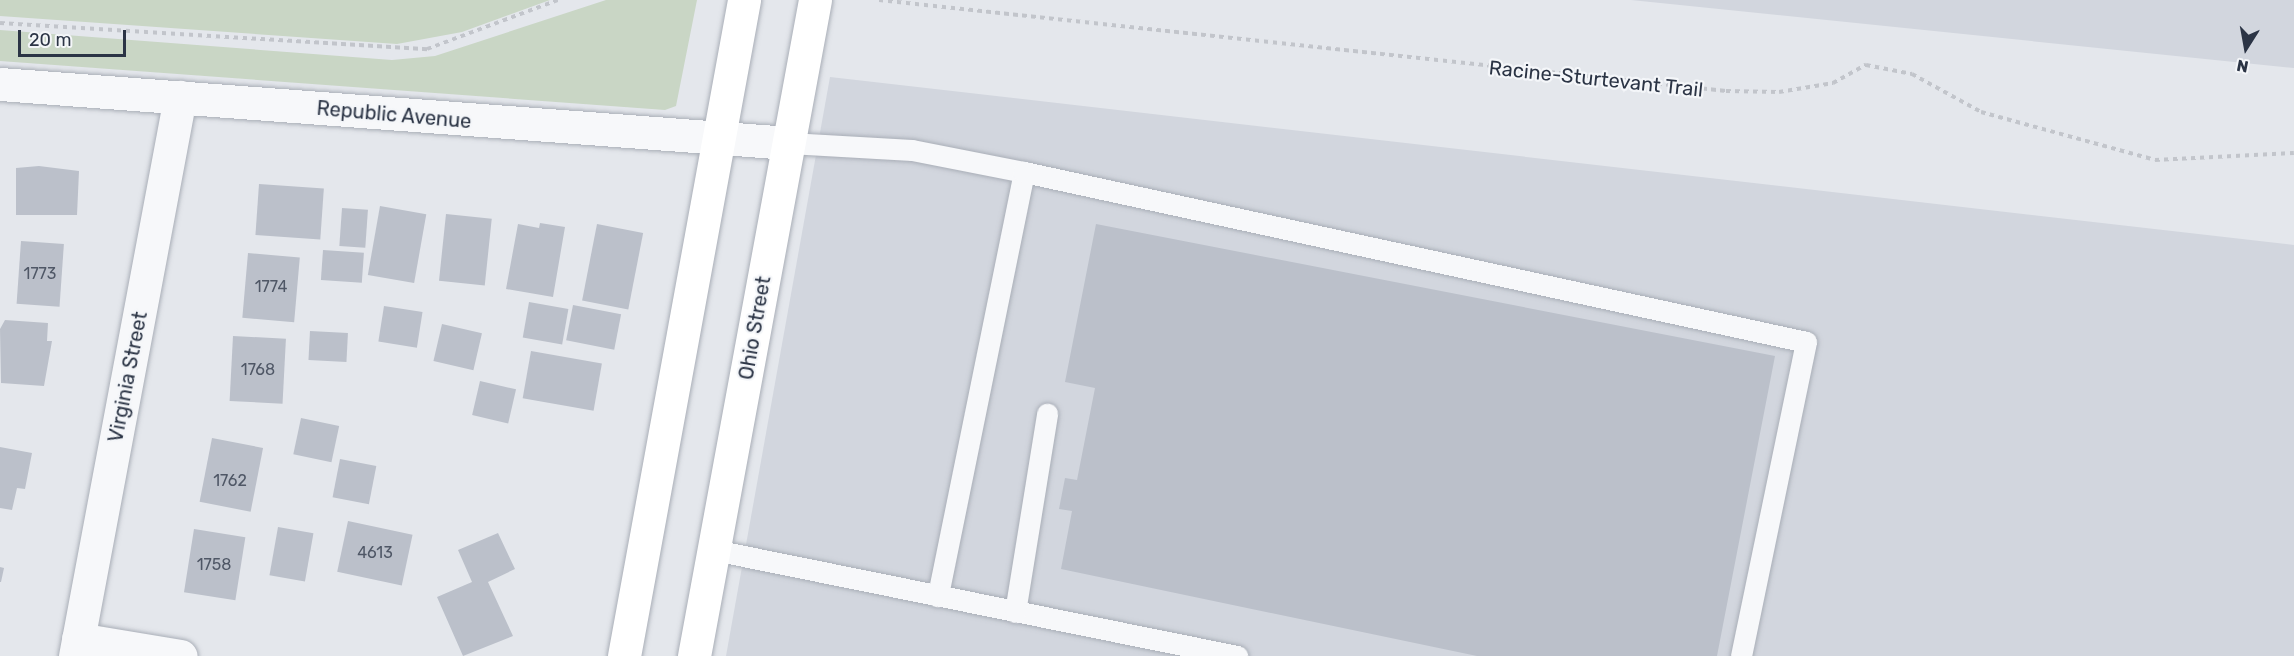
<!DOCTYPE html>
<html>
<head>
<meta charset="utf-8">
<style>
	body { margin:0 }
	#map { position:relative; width:2294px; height:656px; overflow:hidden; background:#e4e7ec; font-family:Rubik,sans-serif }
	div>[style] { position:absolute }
	.built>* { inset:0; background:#d2d6de }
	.green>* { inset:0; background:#c9d6c5 }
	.building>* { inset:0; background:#bbc0ca; transform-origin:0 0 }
	.path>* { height:4px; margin-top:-2px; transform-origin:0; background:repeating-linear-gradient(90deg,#c2c5cb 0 4.5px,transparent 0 9px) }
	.roads { filter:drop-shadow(0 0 2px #a9aeb7) drop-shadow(0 0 2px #a9aeb7) }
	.lane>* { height:21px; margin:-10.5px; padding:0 10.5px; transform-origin:10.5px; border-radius:10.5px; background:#f7f8fa }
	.street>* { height:33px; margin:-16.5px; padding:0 16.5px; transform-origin:16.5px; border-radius:16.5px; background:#f7f8fa }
	.secondary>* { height:33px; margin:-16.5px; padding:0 16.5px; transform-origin:16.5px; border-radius:16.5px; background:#fff }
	span { translate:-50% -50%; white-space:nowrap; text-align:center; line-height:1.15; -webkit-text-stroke:4.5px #f4f6f9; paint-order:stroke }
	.number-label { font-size:16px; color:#4f5766 }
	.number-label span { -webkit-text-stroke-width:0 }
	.street-label { font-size:20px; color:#2b3445 }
	.north { position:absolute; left:2216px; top:18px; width:60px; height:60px; -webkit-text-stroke:4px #f4f6f9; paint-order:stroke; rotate:191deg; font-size:16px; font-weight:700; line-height:24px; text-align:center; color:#2b3445 }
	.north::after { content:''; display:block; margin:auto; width:21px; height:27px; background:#2b3445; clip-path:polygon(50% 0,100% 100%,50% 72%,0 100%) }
	.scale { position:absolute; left:18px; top:30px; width:108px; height:27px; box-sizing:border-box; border:3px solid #2b3445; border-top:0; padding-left:8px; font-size:18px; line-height:21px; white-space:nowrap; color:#2b3445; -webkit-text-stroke:4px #f4f6f9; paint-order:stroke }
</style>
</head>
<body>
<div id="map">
	<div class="built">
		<div style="clip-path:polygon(1631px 0,2294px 0,2294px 68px)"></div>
		<div style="clip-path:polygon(830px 77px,2294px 245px,2294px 656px,726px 656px)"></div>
	</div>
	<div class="green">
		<div style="clip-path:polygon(0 0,550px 0,462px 32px,397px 44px,0 16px)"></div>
		<div style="clip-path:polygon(606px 0,697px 0,676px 106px,665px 110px,0 61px,0 30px,392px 60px,435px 56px)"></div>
	</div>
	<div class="building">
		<div style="clip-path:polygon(39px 166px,79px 171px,77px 215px,16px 215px,16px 168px)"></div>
		<div style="left:259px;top:184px;width:65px;height:51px;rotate:4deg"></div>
		<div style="left:380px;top:206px;width:47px;height:70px;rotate:10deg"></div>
		<div style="left:342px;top:208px;width:26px;height:38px;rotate:4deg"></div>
		<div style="left:446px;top:214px;width:46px;height:67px;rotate:6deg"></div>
		<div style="clip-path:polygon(540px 223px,565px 227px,553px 297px,506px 289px,518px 224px,539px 228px)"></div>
		<div style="left:597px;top:224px;width:47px;height:78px;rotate:11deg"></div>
		<div style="clip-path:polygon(1096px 224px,1775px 356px,1717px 656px,1477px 656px,1061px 569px,1072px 511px,1059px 509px,1065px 478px,1077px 480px,1095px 388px,1065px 382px)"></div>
		<div style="left:21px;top:241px;width:43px;height:63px;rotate:4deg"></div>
		<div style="left:323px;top:250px;width:41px;height:30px;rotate:4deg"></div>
		<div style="left:248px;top:253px;width:52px;height:65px;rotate:5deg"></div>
		<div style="left:529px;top:302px;width:40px;height:36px;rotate:10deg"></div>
		<div style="left:573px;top:305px;width:49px;height:36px;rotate:11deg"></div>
		<div style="left:384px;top:306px;width:39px;height:36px;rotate:9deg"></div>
		<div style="clip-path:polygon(5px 320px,48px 323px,47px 341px,52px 341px,44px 386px,1px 383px,0 329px)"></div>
		<div style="left:442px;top:324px;width:41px;height:38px;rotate:13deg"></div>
		<div style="left:310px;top:331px;width:38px;height:29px;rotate:3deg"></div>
		<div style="left:233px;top:336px;width:53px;height:65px;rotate:3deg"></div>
		<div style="left:531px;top:351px;width:72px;height:48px;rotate:10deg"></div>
		<div style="left:480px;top:381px;width:37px;height:35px;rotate:13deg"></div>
		<div style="left:301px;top:418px;width:39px;height:37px;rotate:12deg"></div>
		<div style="left:212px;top:438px;width:52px;height:65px;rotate:11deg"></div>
		<div style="clip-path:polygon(0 447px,32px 453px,25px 489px,17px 488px,12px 510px,0 508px)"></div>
		<div style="left:340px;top:459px;width:37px;height:39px;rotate:11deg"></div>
		<div style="left:348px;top:521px;width:66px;height:52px;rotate:12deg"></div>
		<div style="left:278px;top:527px;width:36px;height:49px;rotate:10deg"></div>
		<div style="left:194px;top:529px;width:52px;height:64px;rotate:9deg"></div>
		<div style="clip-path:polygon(498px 533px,515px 569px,488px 582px,513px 636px,463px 656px,437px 597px,472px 582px,458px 550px)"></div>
		<div style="clip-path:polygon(0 567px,4px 568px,1px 582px,0 582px)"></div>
	</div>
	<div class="path">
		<div style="left:879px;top:0;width:852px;rotate:6.13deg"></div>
		<div style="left:1726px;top:91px;width:53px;rotate:1.1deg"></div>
		<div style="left:1779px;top:92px;width:55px;rotate:-9.5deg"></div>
		<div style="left:1833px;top:83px;width:38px;rotate:-29deg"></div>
		<div style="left:1866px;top:65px;width:47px;rotate:11.1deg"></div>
		<div style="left:1912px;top:74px;width:79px;rotate:28.8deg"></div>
		<div style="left:1981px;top:112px;width:180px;rotate:15.4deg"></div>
		<div style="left:2155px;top:160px;width:139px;rotate:-2.9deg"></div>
		<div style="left:0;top:23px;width:428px;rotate:3.5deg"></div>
		<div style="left:427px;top:49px;width:140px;rotate:-20.5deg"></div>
	</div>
	<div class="roads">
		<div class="lane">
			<div style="left:789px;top:143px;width:123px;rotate:3.3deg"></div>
			<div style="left:912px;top:150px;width:114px;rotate:11.1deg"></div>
			<div style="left:1024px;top:172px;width:433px;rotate:101.5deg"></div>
			<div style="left:1024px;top:172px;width:800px;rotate:12.26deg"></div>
			<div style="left:1806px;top:342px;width:321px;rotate:101.7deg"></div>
			<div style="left:714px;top:550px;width:534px;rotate:11.46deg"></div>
			<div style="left:1015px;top:612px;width:201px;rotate:-80.8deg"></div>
		</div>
		<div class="street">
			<div style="left:0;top:84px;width:791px;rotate:4.28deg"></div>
			<div style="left:78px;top:639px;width:104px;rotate:9.4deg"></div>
			<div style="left:75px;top:656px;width:569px;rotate:-79.36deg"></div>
		</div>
		<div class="secondary">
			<div style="left:624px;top:656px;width:667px;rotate:-79.63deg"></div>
			<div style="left:694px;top:656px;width:667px;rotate:-79.55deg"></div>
		</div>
	</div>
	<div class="number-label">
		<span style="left:40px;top:274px">1773</span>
		<span style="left:271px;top:287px">1774</span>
		<span style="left:258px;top:370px">1768</span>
		<span style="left:230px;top:481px">1762</span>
		<span style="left:375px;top:553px">4613</span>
		<span style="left:214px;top:565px">1758</span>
	</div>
	<div class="street-label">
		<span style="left:1596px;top:79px;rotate:6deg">Racine-Sturtevant Trail</span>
		<span style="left:394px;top:115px;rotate:5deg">Republic Avenue</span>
		<span style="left:755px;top:328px;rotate:-80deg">Ohio Street</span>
		<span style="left:128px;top:377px;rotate:-79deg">Virginia Street</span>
	</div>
	<div class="north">N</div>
	<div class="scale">20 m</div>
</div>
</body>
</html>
